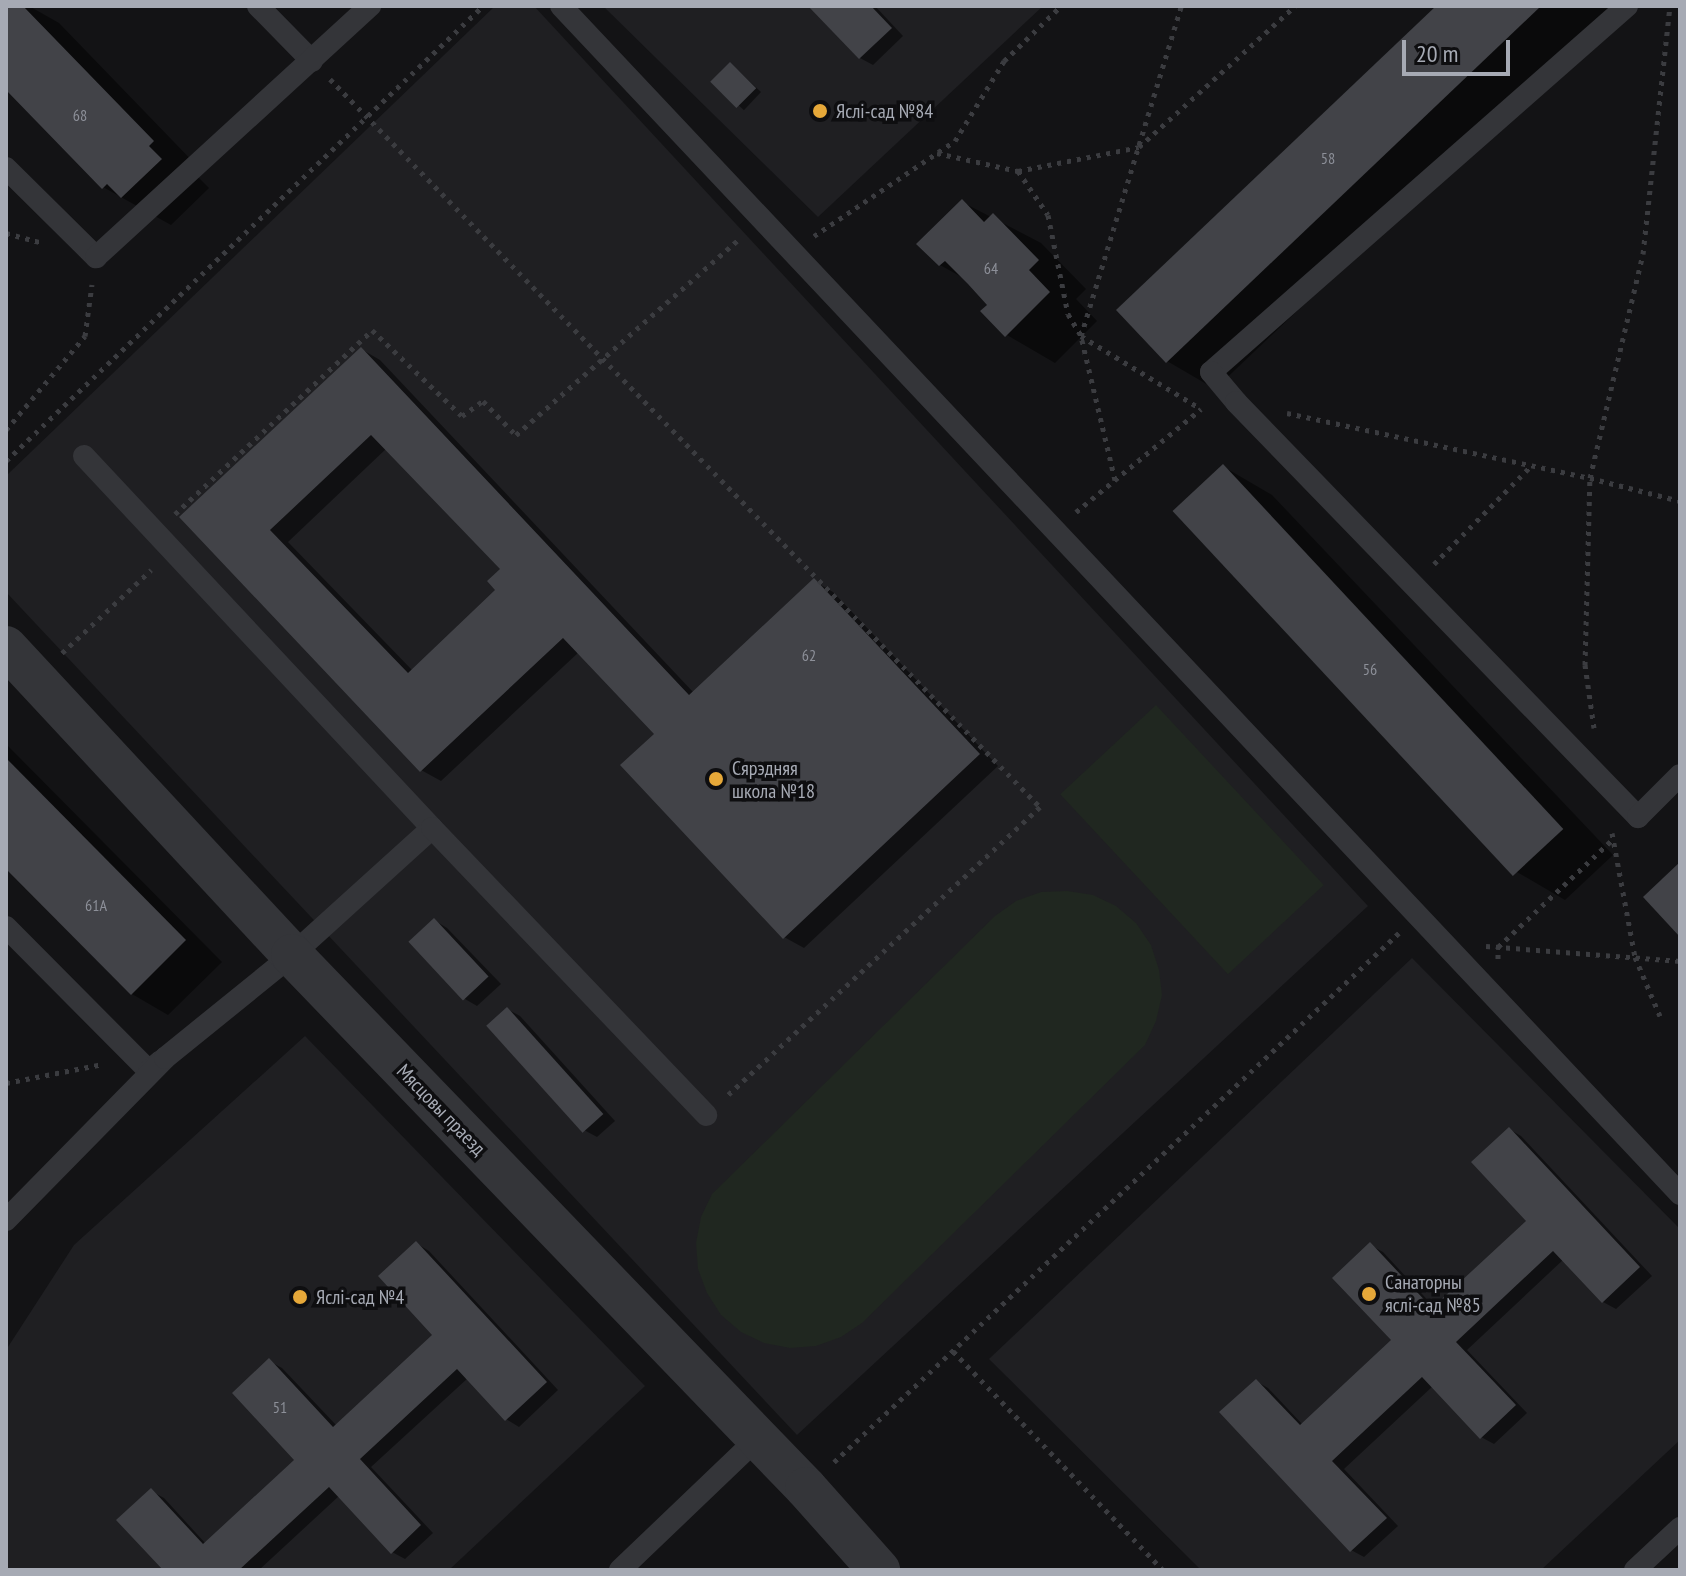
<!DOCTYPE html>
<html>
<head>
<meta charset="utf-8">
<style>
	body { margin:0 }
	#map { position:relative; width:1686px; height:1576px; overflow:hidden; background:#131315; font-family:"PT Sans Narrow",sans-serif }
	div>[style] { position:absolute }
	.built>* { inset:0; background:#1f1f22 }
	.green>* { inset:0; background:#202720; transform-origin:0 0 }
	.shadow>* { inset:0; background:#0007; transform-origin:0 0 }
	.building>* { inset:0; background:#424348; transform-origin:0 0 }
	.path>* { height:5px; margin-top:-2.5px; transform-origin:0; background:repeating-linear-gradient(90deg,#3b3c40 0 4px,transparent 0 10px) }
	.lane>* { height:22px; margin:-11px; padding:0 11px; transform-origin:11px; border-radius:11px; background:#343539 }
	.street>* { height:42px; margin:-21px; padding:0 21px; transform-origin:21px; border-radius:21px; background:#343539 }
	.dots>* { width:22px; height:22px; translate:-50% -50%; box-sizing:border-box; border:4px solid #0e0e10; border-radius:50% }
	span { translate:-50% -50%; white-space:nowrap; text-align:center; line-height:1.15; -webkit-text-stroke:7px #0e0e10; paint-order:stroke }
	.number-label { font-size:16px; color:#8d9099 }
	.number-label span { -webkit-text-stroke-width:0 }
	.poi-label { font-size:20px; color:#a6aab4 }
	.left { translate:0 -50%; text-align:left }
	.street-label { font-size:20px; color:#a6aab4 }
	.frame { position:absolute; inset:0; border:8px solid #a6aab4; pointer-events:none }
	.scale { position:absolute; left:1402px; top:40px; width:108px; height:36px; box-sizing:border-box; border:4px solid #a6aab4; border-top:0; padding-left:10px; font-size:24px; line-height:28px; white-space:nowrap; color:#a6aab4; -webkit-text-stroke:6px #0e0e10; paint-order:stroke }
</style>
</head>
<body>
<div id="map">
	<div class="built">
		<div style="clip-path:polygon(495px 6px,534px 6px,1368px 906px,797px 1435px,6px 592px,6px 476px)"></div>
		<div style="clip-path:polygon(603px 6px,1043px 6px,818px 217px)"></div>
		<div style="clip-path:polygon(1412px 958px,1680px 1229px,1680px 1440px,1541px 1570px,1201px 1570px,989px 1359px)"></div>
		<div style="clip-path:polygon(305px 1036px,645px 1386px,449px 1570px,6px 1570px,6px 1350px,74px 1245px)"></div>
	</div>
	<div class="green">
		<div style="left:1156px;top:705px;width:246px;height:131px;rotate:47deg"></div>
		<div style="clip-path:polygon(1067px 891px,1093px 895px,1116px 906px,1136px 923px,1151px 945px,1159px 970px,1162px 995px,1156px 1021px,1145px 1045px,862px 1323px,841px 1337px,816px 1346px,790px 1348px,764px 1343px,741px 1332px,721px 1315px,707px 1293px,698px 1269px,696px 1243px,701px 1217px,712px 1194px,995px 916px,1016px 901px,1041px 892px)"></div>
	</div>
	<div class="shadow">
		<div style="clip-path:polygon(6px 6px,29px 6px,59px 23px,201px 170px,196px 175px,209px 188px,171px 225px,103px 187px,6px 87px)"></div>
		<div style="clip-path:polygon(811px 6px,875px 6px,903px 36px,873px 65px,860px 58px)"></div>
		<div style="clip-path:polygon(1439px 6px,1618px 6px,1215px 389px,1167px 361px)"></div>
		<div style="left:731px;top:64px;width:41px;height:25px;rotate:43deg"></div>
		<div style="clip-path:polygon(962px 202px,1041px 243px,1086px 289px,1076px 299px,1097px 321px,1055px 363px,1007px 335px,990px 305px,967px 280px,940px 265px)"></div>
		<div style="clip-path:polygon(evenodd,361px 349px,380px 360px,694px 693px,814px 581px,833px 592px,998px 766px,804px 948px,784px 937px,657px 734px,579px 652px,441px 781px,421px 770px,182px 517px,361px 349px,387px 448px,502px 569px,498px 590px,413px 671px,288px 542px,387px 448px)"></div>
		<div style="clip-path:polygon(1224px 467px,1272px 495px,1613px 855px,1565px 900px,1517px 872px)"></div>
		<div style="clip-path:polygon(6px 744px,222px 962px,168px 1015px,132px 994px,6px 866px)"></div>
		<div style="clip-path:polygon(434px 920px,447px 928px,501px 984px,477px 1006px,465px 999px,411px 942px)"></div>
		<div style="clip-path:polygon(507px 1009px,520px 1016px,615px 1121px,597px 1137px,584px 1130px)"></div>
		<div style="clip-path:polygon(1509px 1129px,1521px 1136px,1652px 1276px,1616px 1309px,1603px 1302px,1564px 1259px,1467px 1350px,1527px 1413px,1494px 1444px,1481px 1437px,1433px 1386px,1344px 1469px,1398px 1526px,1364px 1557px,1351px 1550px,1256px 1381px,1268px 1388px,1303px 1425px,1394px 1341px,1370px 1245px,1383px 1252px,1435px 1308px,1529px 1221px)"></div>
		<div style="clip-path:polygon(416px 1243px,429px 1251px,558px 1390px,519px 1427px,506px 1419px,468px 1378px,371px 1467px,433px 1533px,405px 1559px,392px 1552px,339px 1496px,259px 1570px,166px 1570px,151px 1491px,164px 1498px,206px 1544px,297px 1460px,269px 1361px,282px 1368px,337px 1426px,435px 1335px)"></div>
	</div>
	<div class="building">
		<div style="clip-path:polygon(6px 6px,23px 6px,154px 141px,149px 146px,162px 159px,121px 198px,107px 184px,102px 189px,6px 90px)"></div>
		<div style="clip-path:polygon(808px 6px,871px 6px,892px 28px,859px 59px)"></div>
		<div style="clip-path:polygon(1436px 6px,1541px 6px,1166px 363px,1116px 310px)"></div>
		<div style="left:730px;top:62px;width:37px;height:28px;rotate:45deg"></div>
		<div style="clip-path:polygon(962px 199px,984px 222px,993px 213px,1039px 260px,1029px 270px,1050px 292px,1005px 337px,980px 311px,987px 305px,968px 284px,945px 261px,939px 266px,916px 244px)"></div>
		<div style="clip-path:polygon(evenodd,361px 347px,689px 695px,814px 578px,980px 754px,783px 939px,620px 765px,654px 734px,563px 638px,420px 772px,179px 517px,361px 347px,371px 435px,500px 569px,487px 581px,495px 590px,408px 673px,270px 530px,371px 435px)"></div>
		<div style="left:1223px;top:464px;width:499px;height:69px;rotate:47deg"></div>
		<div style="clip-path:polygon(6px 758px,186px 940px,131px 995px,6px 869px)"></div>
		<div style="clip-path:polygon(1680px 862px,1680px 937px,1643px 897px)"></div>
		<div style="left:434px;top:918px;width:80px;height:35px;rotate:47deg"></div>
		<div style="left:507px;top:1007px;width:144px;height:28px;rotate:48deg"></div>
		<div style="clip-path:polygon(1509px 1127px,1640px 1267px,1602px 1303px,1553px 1251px,1456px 1342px,1516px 1405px,1480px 1439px,1422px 1377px,1332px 1461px,1387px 1518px,1350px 1552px,1219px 1412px,1256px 1379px,1300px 1425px,1391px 1340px,1332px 1278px,1370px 1242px,1432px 1308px,1526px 1221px,1471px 1162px)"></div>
		<div style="clip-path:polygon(416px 1241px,547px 1382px,505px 1421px,457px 1369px,360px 1459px,421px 1525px,391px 1554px,329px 1487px,239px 1570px,163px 1570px,116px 1520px,151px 1488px,203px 1544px,294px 1460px,232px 1393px,269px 1358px,333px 1427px,432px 1335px,378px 1276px)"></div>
	</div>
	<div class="path">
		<div style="left:330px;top:79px;width:1017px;rotate:45.72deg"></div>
		<div style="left:1040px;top:807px;width:429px;rotate:137.3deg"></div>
		<div style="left:937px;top:153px;width:83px;rotate:12.5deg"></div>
		<div style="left:1018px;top:171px;width:53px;rotate:55.7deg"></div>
		<div style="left:1048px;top:215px;width:101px;rotate:78.6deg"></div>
		<div style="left:1068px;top:314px;width:26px;rotate:59deg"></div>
		<div style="left:1081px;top:336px;width:140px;rotate:31.3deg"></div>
		<div style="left:1018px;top:171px;width:123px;rotate:-11.2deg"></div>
		<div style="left:1139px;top:147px;width:210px;rotate:-42.1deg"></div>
		<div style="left:6px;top:233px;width:35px;rotate:15deg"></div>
		<div style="left:814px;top:236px;width:170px;rotate:-34deg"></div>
		<div style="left:955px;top:141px;width:94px;rotate:-58.5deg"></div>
		<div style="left:1004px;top:61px;width:79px;rotate:-44deg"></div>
		<div style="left:1287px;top:413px;width:310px;rotate:12.1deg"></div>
		<div style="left:1590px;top:478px;width:93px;rotate:14.3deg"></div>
		<div style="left:6px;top:430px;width:123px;rotate:-50deg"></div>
		<div style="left:85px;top:336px;width:52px;rotate:-82.3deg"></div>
		<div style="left:6px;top:461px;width:659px;rotate:-43.65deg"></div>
		<div style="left:1115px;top:480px;width:148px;rotate:-103.3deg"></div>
		<div style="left:1081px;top:336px;width:345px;rotate:-73.1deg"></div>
		<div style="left:1076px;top:512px;width:162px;rotate:-39.5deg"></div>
		<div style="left:175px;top:514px;width:270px;rotate:-43deg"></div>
		<div style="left:372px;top:330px;width:124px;rotate:43.7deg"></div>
		<div style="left:462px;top:416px;width:26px;rotate:-36deg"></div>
		<div style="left:483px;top:401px;width:47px;rotate:45.9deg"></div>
		<div style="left:516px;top:435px;width:298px;rotate:-41.3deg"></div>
		<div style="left:1434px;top:564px;width:139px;rotate:-45.3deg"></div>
		<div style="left:62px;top:653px;width:122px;rotate:-43deg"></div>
		<div style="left:1594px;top:728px;width:64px;rotate:-98.1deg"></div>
		<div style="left:1585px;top:665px;width:187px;rotate:-88.5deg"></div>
		<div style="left:1590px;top:478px;width:230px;rotate:-76.7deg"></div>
		<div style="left:1643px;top:254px;width:249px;rotate:-83.8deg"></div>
		<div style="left:1612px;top:833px;width:126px;rotate:79.5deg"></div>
		<div style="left:1635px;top:957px;width:64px;rotate:67deg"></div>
		<div style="left:1486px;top:946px;width:195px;rotate:4.4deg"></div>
		<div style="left:1498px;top:959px;width:12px;rotate:-90deg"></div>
		<div style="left:1498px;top:947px;width:158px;rotate:-43.2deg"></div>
		<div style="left:6px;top:1083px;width:99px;rotate:-11.1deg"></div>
		<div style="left:953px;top:1351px;width:303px;rotate:46.2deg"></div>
		<div style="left:834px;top:1462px;width:774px;rotate:-43.12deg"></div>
	</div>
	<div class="lane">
		<div style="left:258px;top:6px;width:77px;rotate:45.5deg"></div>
		<div style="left:561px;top:6px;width:1632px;rotate:46.71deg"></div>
		<div style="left:1627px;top:6px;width:554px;rotate:138.66deg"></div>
		<div style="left:1211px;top:372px;width:39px;rotate:50deg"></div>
		<div style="left:1236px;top:402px;width:578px;rotate:45.91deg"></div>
		<div style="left:1638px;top:817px;width:59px;rotate:-45deg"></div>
		<div style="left:6px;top:168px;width:127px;rotate:44.7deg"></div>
		<div style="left:96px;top:257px;width:372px;rotate:-42.5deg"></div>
		<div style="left:84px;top:456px;width:509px;rotate:46.91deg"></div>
		<div style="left:6px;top:927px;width:203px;rotate:45.2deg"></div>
		<div style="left:149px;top:1071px;width:16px;rotate:-40deg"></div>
		<div style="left:6px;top:1220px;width:227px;rotate:-45.5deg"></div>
		<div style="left:165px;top:1058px;width:164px;rotate:-39deg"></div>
		<div style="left:292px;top:955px;width:189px;rotate:-42.2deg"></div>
		<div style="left:432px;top:828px;width:397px;rotate:46.3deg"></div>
		<div style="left:620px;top:1570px;width:191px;rotate:-43.7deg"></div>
		<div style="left:1635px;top:1570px;width:62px;rotate:-43deg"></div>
	</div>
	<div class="street">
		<div style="left:6px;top:647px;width:420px;rotate:47.1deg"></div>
		<div style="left:292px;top:955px;width:740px;rotate:46.04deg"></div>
		<div style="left:806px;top:1488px;width:110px;rotate:48.3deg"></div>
	</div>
	<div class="dots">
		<div style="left:820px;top:111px;background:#e6a839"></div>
		<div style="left:716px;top:779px;background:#e6a839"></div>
		<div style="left:1369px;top:1294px;background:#e6a839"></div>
		<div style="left:300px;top:1297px;background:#e6a839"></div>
	</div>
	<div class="number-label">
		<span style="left:80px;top:115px">68</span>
		<span style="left:1328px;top:158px">58</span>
		<span style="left:991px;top:268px">64</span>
		<span style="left:809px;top:655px">62</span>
		<span style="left:1370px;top:669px">56</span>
		<span style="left:96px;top:905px">61А</span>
		<span style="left:280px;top:1407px">51</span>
	</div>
	<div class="poi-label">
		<span class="left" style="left:836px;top:111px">Яслі-сад №84</span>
		<span class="left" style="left:732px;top:780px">Сярэдняя<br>школа №18</span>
		<span class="left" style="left:1385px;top:1294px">Санаторны<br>яслі-сад №85</span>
		<span class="left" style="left:316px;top:1297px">Яслі-сад №4</span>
	</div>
	<div class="street-label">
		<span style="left:441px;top:1110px;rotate:46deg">Мясцовы праезд</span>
	</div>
	<div class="frame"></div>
	<div class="scale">20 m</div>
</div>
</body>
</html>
